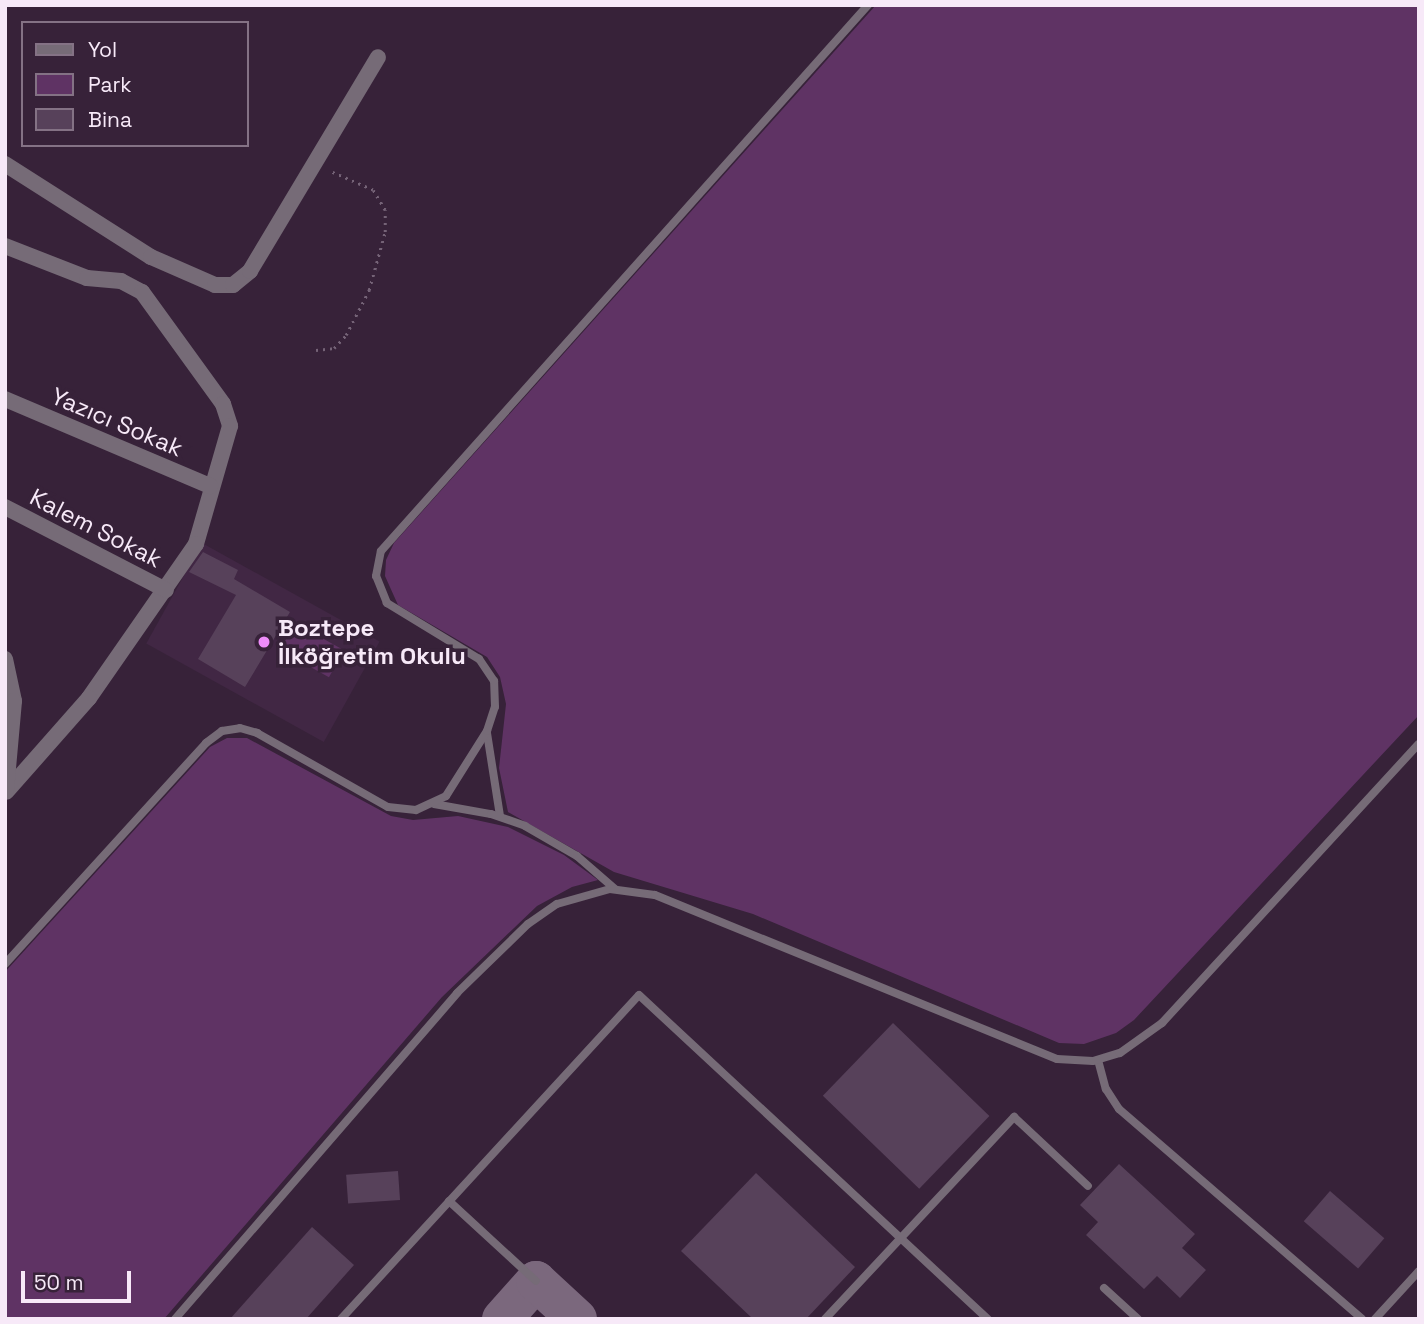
<!DOCTYPE html>
<html>
<head>
<meta charset="utf-8">
<style>
	body { margin:0 }
	#map { position:relative; width:1424px; height:1324px; overflow:hidden; background:#372239; font-family:"Space Grotesk",sans-serif }
	div>[style] { position:absolute }
	.built>* { inset:0; background:#412744; transform-origin:0 0 }
	.green>* { inset:0; background:#5f3364; transform-origin:0 0 }
	.taxiway>* { height:40px; margin:-20px; padding:0 20px; transform-origin:20px; border-radius:20px; background:#7b687d }
	.building>* { inset:0; background:#57415a; transform-origin:0 0 }
	.path>* { height:2.5px; margin-top:-1.25px; transform-origin:0; background:repeating-linear-gradient(90deg,#756377 0 2px,transparent 0 7px) }
	.lane>* { height:8px; margin:-4px; padding:0 4px; transform-origin:4px; border-radius:4px; background:#766b77 }
	.street>* { height:16px; margin:-8px; padding:0 8px; transform-origin:8px; border-radius:8px; background:#766b77 }
	.dots>* { width:19px; height:19px; translate:-50% -50%; box-sizing:border-box; border:4px solid #372239; border-radius:50% }
	span { translate:-50% -50%; white-space:nowrap; text-align:center; line-height:1.15; -webkit-text-stroke:7px #372239; paint-order:stroke }
	.street-label { font-size:24px; color:#f7e9f8 }
	.poi-label { font-size:24px; color:#f7e9f8; font-weight:700 }
	.left { translate:0 -50%; text-align:left }
	.frame { position:absolute; inset:0; border:7px solid #f7e9f8; pointer-events:none }
	.legend { position:absolute; left:21px; top:21px; width:228px; height:126px; box-sizing:border-box; background:#372239; border:2px solid #847285; margin:0; padding:9px 12px; list-style:none; font-size:21px; color:#f7e9f8 }
	.legend li { display:flex; align-items:center; gap:14px; height:35px }
	.legend b { width:35px; border:2px solid #847285 }
	.scale { position:absolute; left:21px; top:1271px; width:110px; height:32px; box-sizing:border-box; border:4px solid #f7e9f8; border-top:0; padding-left:9px; font-size:21px; line-height:24px; white-space:nowrap; color:#f7e9f8; -webkit-text-stroke:5px #372239; paint-order:stroke }
</style>
</head>
<body>
<div id="map">
	<div class="built">
		<div style="left:202px;top:543px;width:203px;height:115px;rotate:29deg"></div>
	</div>
	<div class="green">
		<div style="clip-path:polygon(876px 5px,1419px 5px,1419px 715px,1134px 1020px,1116px 1033px,1084px 1044px,1059px 1043px,753px 914px,614px 872px,508px 812px,499px 768px,506px 704px,500px 677px,487px 657px,398px 605px,385px 576px,386px 560px,394px 543px)"></div>
		<div style="left:295px;top:623px;width:56px;height:31px;rotate:29deg"></div>
		<div style="clip-path:polygon(227px 738px,247px 738px,391px 816px,413px 820px,458px 816px,508px 827px,564px 855px,598px 880px,572px 887px,537px 906px,442px 997px,164px 1319px,5px 1319px,5px 972px,210px 747px)"></div>
	</div>
	<div class="taxiway">
		<div style="left:502px;top:1319px;width:51px;rotate:-48.2deg"></div>
		<div style="left:536px;top:1281px;width:56px;rotate:42.8deg"></div>
	</div>
	<div class="building">
		<div style="clip-path:polygon(203px 552px,238px 570px,234px 579px,290px 612px,245px 687px,198px 659px,236px 595px,189px 572px)"></div>
		<div style="left:893px;top:1023px;width:134px;height:101px;rotate:44deg"></div>
		<div style="clip-path:polygon(1119px 1164px,1195px 1234px,1182px 1248px,1206px 1270px,1180px 1298px,1157px 1276px,1144px 1289px,1086px 1235px,1098px 1222px,1080px 1205px)"></div>
		<div style="left:398px;top:1171px;width:29px;height:52px;rotate:86deg"></div>
		<div style="clip-path:polygon(756px 1173px,855px 1267px,806px 1319px,753px 1319px,681px 1251px)"></div>
		<div style="left:1330px;top:1191px;width:72px;height:40px;rotate:41deg"></div>
		<div style="clip-path:polygon(312px 1227px,354px 1265px,306px 1319px,230px 1319px)"></div>
	</div>
	<div class="path">
		<div style="left:316px;top:350px;width:18px;rotate:-6deg"></div>
		<div style="left:334px;top:348px;width:18px;rotate:-47deg"></div>
		<div style="left:346px;top:335px;width:51px;rotate:-62.9deg"></div>
		<div style="left:369px;top:290px;width:60px;rotate:-74.6deg"></div>
		<div style="left:385px;top:232px;width:22px;rotate:-90deg"></div>
		<div style="left:385px;top:210px;width:23px;rotate:-121deg"></div>
		<div style="left:373px;top:190px;width:48px;rotate:-156.6deg"></div>
	</div>
	<div class="lane">
		<div style="left:487px;top:733px;width:84px;rotate:81.1deg"></div>
		<div style="left:434px;top:804px;width:58px;rotate:10deg"></div>
		<div style="left:491px;top:814px;width:36px;rotate:19deg"></div>
		<div style="left:525px;top:826px;width:60px;rotate:30deg"></div>
		<div style="left:577px;top:856px;width:50px;rotate:41deg"></div>
		<div style="left:5px;top:964px;width:299px;rotate:-47.7deg"></div>
		<div style="left:206px;top:743px;width:20px;rotate:-37deg"></div>
		<div style="left:222px;top:731px;width:18px;rotate:-9deg"></div>
		<div style="left:240px;top:728px;width:18px;rotate:16deg"></div>
		<div style="left:257px;top:733px;width:150px;rotate:29.5deg"></div>
		<div style="left:388px;top:807px;width:28px;rotate:6deg"></div>
		<div style="left:416px;top:810px;width:33px;rotate:-25deg"></div>
		<div style="left:446px;top:796px;width:77px;rotate:-57.8deg"></div>
		<div style="left:487px;top:731px;width:25px;rotate:-72deg"></div>
		<div style="left:495px;top:707px;width:26px;rotate:-92deg"></div>
		<div style="left:494px;top:681px;width:27px;rotate:-124deg"></div>
		<div style="left:479px;top:659px;width:108px;rotate:-148.7deg"></div>
		<div style="left:387px;top:603px;width:29px;rotate:-112deg"></div>
		<div style="left:376px;top:576px;width:25px;rotate:-79deg"></div>
		<div style="left:381px;top:551px;width:732px;rotate:-48.27deg"></div>
		<div style="left:1098px;top:1060px;width:30px;rotate:75deg"></div>
		<div style="left:1106px;top:1089px;width:24px;rotate:57deg"></div>
		<div style="left:1119px;top:1109px;width:321px;rotate:40.8deg"></div>
		<div style="left:449px;top:1201px;width:118px;rotate:42.6deg"></div>
		<div style="left:1104px;top:1288px;width:46px;rotate:42.4deg"></div>
		<div style="left:175px;top:1319px;width:431px;rotate:-49.1deg"></div>
		<div style="left:457px;top:993px;width:99px;rotate:-44.2deg"></div>
		<div style="left:528px;top:924px;width:35px;rotate:-35deg"></div>
		<div style="left:557px;top:904px;width:55px;rotate:-15.8deg"></div>
		<div style="left:610px;top:889px;width:45px;rotate:7.6deg"></div>
		<div style="left:655px;top:895px;width:434px;rotate:22.2deg"></div>
		<div style="left:1057px;top:1059px;width:36px;rotate:3deg"></div>
		<div style="left:1093px;top:1061px;width:28px;rotate:-17deg"></div>
		<div style="left:1120px;top:1053px;width:52px;rotate:-35.5deg"></div>
		<div style="left:1162px;top:1023px;width:379px;rotate:-47.4deg"></div>
		<div style="left:341px;top:1319px;width:440px;rotate:-47.4deg"></div>
		<div style="left:639px;top:995px;width:476px;rotate:42.9deg"></div>
		<div style="left:825px;top:1319px;width:277px;rotate:-46.9deg"></div>
		<div style="left:1014px;top:1117px;width:101px;rotate:43deg"></div>
		<div style="left:1375px;top:1319px;width:65px;rotate:-47.5deg"></div>
	</div>
	<div class="street">
		<div style="left:5px;top:164px;width:173px;rotate:32.5deg"></div>
		<div style="left:151px;top:257px;width:70px;rotate:23.6deg"></div>
		<div style="left:215px;top:285px;width:18px"></div>
		<div style="left:233px;top:285px;width:22px;rotate:-39deg"></div>
		<div style="left:250px;top:271px;width:249px;rotate:-59.1deg"></div>
		<div style="left:5px;top:246px;width:88px;rotate:21.3deg"></div>
		<div style="left:87px;top:278px;width:34px;rotate:5deg"></div>
		<div style="left:121px;top:281px;width:24px;rotate:28deg"></div>
		<div style="left:142px;top:292px;width:138px;rotate:54.1deg"></div>
		<div style="left:223px;top:404px;width:23px;rotate:72deg"></div>
		<div style="left:230px;top:426px;width:123px;rotate:106.1deg"></div>
		<div style="left:196px;top:544px;width:188px;rotate:124.8deg"></div>
		<div style="left:89px;top:698px;width:125px;rotate:131.4deg"></div>
		<div style="left:5px;top:399px;width:223px;rotate:23deg"></div>
		<div style="left:5px;top:507px;width:181px;rotate:27.3deg"></div>
		<div style="left:5px;top:659px;width:43px;rotate:77.9deg"></div>
		<div style="left:14px;top:701px;width:89px;rotate:95.1deg"></div>
	</div>
	<div class="dots">
		<div style="left:264px;top:642px;background:#ee8cf9"></div>
	</div>
	<div class="street-label">
		<span style="left:117px;top:422px;rotate:23deg">Yazıcı Sokak</span>
		<span style="left:96px;top:528px;rotate:27deg">Kalem Sokak</span>
	</div>
	<div class="poi-label">
		<span class="left" style="left:278px;top:642px">Boztepe<br>İlköğretim Okulu</span>
	</div>
	<div class="frame"></div>
	<ul class="legend">
	<li><b style="height:9px;background:#766b77"></b>Yol</li>
	<li><b style="height:19px;background:#5f3364"></b>Park</li>
	<li><b style="height:19px;background:#57415a"></b>Bina</li>
	</ul>
	<div class="scale">50 m</div>
</div>
</body>
</html>
